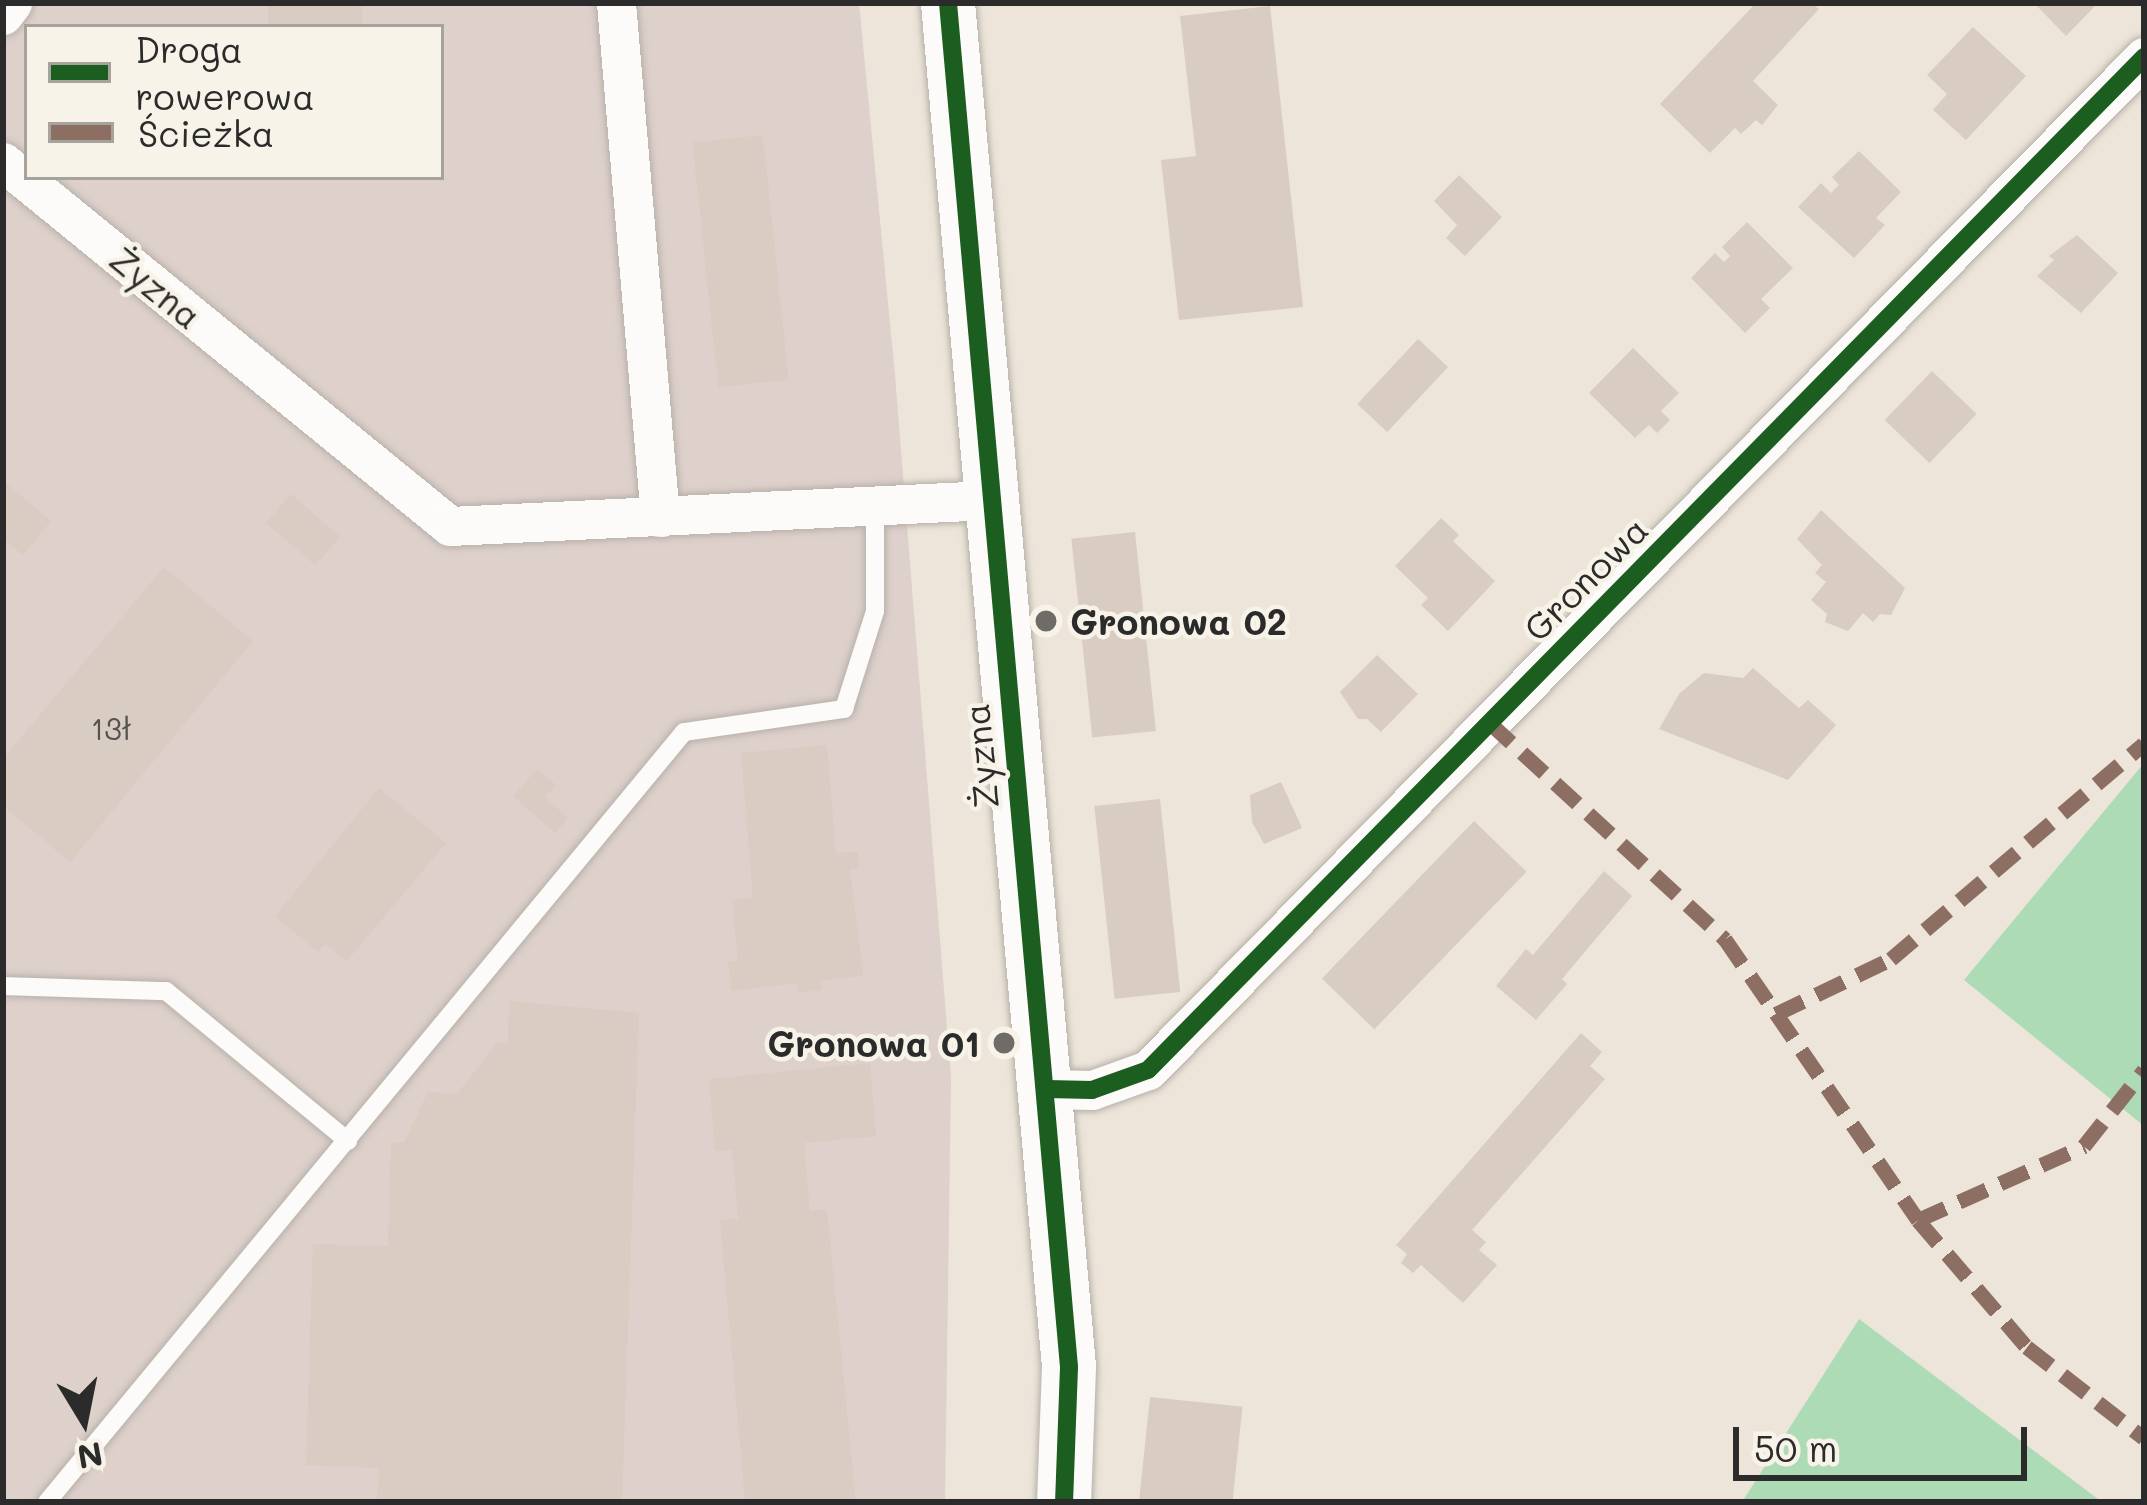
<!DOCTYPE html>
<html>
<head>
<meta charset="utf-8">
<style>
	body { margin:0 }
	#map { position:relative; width:2147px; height:1505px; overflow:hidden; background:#ede5d9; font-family:Mali,sans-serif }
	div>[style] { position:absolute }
	.industrial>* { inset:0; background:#ded0cb }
	.green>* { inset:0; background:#addbb6 }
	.building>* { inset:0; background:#d9ccc3; transform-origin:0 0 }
	.roads { filter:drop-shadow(0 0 3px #b7b1aa) drop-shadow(0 0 3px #b7b1aa) }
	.lane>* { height:18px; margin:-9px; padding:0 9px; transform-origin:9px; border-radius:9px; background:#fcfbf9 }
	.street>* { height:39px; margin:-19.5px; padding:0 19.5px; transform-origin:19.5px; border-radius:19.5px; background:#fcfbf9 }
	.secondary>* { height:54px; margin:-27px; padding:0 27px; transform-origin:27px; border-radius:27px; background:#fcfbf9 }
	.quiet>* { height:15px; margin-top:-7.5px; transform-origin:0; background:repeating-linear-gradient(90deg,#8d6e63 0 30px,transparent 0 45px) }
	.cycleway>* { height:18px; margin:-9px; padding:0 9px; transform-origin:9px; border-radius:9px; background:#1b5e20 }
	.dots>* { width:33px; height:33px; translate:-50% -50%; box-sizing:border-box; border:6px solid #f7f3e8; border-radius:50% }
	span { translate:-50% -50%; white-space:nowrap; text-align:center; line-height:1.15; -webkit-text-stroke:9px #f7f3e8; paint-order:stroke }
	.number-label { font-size:30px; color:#565351 }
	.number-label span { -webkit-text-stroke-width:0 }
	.street-label { font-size:36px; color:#2b2b2b }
	.poi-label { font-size:36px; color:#2b2b2b; font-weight:700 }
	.left { translate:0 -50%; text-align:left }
	.right { translate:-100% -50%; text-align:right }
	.frame { position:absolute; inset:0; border:6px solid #2b2b2b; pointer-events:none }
	.legend { position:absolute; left:24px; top:24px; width:420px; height:156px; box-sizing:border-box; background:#f7f3e8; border:3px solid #a5a39c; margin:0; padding:15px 21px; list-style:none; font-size:36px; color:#2b2b2b }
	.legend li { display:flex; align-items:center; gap:24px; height:60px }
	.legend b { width:60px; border:3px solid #a5a39c }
	.north { position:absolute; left:24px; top:1361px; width:120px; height:120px; -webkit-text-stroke:9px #f7f3e8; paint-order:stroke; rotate:170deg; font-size:33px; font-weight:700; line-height:48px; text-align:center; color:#2b2b2b }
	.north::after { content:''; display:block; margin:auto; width:42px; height:54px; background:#2b2b2b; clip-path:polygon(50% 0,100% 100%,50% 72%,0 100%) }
	.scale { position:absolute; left:1733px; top:1427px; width:294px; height:54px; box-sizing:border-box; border:6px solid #2b2b2b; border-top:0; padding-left:15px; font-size:36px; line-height:42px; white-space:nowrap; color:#2b2b2b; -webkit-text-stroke:9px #f7f3e8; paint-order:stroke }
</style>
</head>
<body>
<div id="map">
	<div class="industrial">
		<div style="clip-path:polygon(evenodd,3px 3px,859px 3px,895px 375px,951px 1078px,945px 1502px,3px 1502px,3px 3px,27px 27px,441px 27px,441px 177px,27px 177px,27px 27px)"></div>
	</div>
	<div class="green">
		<div style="clip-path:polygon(2144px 763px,2144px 1126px,1964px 980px)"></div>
		<div style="clip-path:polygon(1859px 1319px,2102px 1502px,1742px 1502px)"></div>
	</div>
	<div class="building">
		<div style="left:268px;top:3px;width:94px;height:24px"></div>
		<div style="clip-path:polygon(1756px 3px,1811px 3px,1819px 9px,1753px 81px,1778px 105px,1762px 125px,1756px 120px,1741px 134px,1735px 128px,1710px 153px,1660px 104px)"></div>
		<div style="clip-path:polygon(2034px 3px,2098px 3px,2066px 36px)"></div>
		<div style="clip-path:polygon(1270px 6px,1303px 307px,1179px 320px,1161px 160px,1196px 156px,1180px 16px)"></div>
		<div style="clip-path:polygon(1973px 27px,2026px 76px,1966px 140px,1933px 110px,1947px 94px,1927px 75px)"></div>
		<div style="left:763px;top:135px;width:246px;height:71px;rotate:84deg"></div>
		<div style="clip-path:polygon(1859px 151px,1901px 192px,1876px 218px,1885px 225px,1854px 258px,1798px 207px,1821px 183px,1831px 193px,1839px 185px,1832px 177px)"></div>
		<div style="clip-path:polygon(1459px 175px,1502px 217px,1465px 256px,1446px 238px,1457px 225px,1434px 201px)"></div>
		<div style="clip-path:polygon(1747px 222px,1793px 268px,1761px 299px,1770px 308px,1745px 333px,1691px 278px,1715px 253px,1724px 262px,1730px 256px,1722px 247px)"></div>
		<div style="clip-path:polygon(2077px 235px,2118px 273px,2081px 313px,2037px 276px,2054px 260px,2049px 256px)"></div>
		<div style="left:1418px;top:339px;width:41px;height:89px;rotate:43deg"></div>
		<div style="clip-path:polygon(1633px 348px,1679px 393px,1661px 411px,1670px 420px,1657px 433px,1649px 425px,1635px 438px,1589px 393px)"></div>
		<div style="left:1932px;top:371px;width:62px;height:68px;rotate:44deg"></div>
		<div style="clip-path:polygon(3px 480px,51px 521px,23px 555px,3px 539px)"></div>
		<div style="left:291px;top:494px;width:65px;height:38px;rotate:41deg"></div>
		<div style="clip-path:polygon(1821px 510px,1905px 588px,1891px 615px,1880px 614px,1873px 622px,1863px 613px,1848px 631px,1825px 622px,1827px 614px,1811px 600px,1826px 582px,1815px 573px,1822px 565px,1797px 539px)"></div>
		<div style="clip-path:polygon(1441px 518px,1459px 535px,1453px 541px,1495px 581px,1448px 631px,1421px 605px,1428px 598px,1395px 566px)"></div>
		<div style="left:1135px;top:532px;width:200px;height:64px;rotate:84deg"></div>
		<div style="clip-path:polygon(164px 567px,253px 641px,70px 862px,3px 806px,3px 759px)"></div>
		<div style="clip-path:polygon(1377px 655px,1418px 694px,1381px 732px,1367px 719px,1358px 719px,1340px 692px)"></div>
		<div style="clip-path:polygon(1753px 668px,1799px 708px,1808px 700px,1836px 725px,1788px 780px,1659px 729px,1679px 694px,1704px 673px,1743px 678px)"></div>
		<div style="clip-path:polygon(827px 745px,836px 853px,858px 852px,859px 869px,850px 869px,863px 976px,821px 981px,822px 990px,799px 993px,797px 983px,731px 991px,728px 962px,738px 961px,732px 900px,753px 898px,741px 753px)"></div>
		<div style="clip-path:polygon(537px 769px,556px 785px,545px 797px,568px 818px,555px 833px,513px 796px)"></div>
		<div style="clip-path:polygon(1281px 782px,1302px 828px,1264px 844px,1252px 822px,1250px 795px)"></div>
		<div style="clip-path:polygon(379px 788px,446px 843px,347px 961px,325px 944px,318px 952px,275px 916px)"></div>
		<div style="left:1160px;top:799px;width:194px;height:66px;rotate:84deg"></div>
		<div style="left:1474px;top:821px;width:73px;height:219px;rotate:44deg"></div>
		<div style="clip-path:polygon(1604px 871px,1632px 896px,1562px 979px,1567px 984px,1536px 1020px,1496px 986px,1526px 949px,1533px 955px)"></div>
		<div style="clip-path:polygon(509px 1001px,639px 1013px,622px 1502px,377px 1502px,379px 1468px,306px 1465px,313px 1244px,388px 1246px,391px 1143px,404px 1142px,428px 1092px,457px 1094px,497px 1043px,508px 1043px)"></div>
		<div style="clip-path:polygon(1581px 1033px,1602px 1052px,1590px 1066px,1605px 1079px,1472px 1230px,1486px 1242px,1479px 1250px,1497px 1265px,1463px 1303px,1421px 1265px,1413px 1273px,1401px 1263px,1407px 1254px,1396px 1245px)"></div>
		<div style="clip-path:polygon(870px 1063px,876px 1136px,804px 1143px,810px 1211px,827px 1209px,856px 1502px,745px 1502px,720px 1220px,738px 1219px,732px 1150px,715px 1151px,709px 1079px)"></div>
		<div style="left:1150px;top:1397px;width:93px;height:105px;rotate:6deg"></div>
	</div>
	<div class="roads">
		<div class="lane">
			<div style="left:3px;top:986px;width:163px;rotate:1.8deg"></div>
			<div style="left:166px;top:991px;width:236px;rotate:39.5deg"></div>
			<div style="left:47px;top:1502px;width:999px;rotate:-50.4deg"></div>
			<div style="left:684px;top:732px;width:162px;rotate:-8.2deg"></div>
			<div style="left:844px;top:709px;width:103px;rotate:-72.4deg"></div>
			<div style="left:875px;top:611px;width:102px;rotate:-90deg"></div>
		</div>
		<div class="street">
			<div style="left:616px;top:3px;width:516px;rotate:85.11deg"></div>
			<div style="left:3px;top:15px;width:15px;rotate:-53deg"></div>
			<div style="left:3px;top:162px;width:576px;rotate:39.16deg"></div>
			<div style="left:450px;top:526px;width:540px;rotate:-2.76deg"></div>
			<div style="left:1047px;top:1089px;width:45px;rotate:1.3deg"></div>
			<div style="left:1092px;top:1090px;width:59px;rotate:-19.7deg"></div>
			<div style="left:1148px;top:1070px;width:1421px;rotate:-45.48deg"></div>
		</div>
		<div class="secondary">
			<div style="left:948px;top:3px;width:1369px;rotate:84.93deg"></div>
			<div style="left:1069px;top:1367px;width:135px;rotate:92.1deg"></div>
		</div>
	</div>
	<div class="quiet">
		<div style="left:1489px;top:722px;width:321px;rotate:42.6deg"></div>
		<div style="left:1725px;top:939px;width:341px;rotate:55.5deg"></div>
		<div style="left:1918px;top:1220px;width:182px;rotate:-24deg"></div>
		<div style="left:2084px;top:1146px;width:97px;rotate:-51.7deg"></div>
		<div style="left:1776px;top:1014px;width:127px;rotate:-25.6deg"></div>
		<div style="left:1891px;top:959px;width:332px;rotate:-40.4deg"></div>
		<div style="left:1918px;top:1220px;width:167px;rotate:49.4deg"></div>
		<div style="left:2027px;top:1347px;width:148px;rotate:37.9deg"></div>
	</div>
	<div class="cycleway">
		<div style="left:948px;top:3px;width:1369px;rotate:84.93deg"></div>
		<div style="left:1069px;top:1367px;width:135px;rotate:92.1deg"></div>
		<div style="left:1047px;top:1089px;width:45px;rotate:1.3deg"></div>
		<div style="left:1092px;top:1090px;width:59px;rotate:-19.7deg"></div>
		<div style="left:1148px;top:1070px;width:1421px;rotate:-45.48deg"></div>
	</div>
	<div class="dots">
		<div style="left:1046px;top:621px;background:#6f6c68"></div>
		<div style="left:1004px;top:1043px;background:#6f6c68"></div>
	</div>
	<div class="number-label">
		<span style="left:111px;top:728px">13ł</span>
	</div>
	<div class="street-label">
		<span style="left:156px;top:287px;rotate:39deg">Żyzna</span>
		<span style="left:1585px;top:578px;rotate:-45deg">Gronowa</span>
		<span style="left:980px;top:756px;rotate:-96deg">Żyzna</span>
	</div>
	<div class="poi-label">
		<span class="left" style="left:1070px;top:621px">Gronowa 02</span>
		<span class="right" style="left:980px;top:1043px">Gronowa 01</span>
	</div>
	<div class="frame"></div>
	<ul class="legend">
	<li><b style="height:15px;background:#1b5e20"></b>Droga rowerowa</li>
	<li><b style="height:15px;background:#8d6e63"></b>Ścieżka</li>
	</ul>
	<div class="north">N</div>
	<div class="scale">50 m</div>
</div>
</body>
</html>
